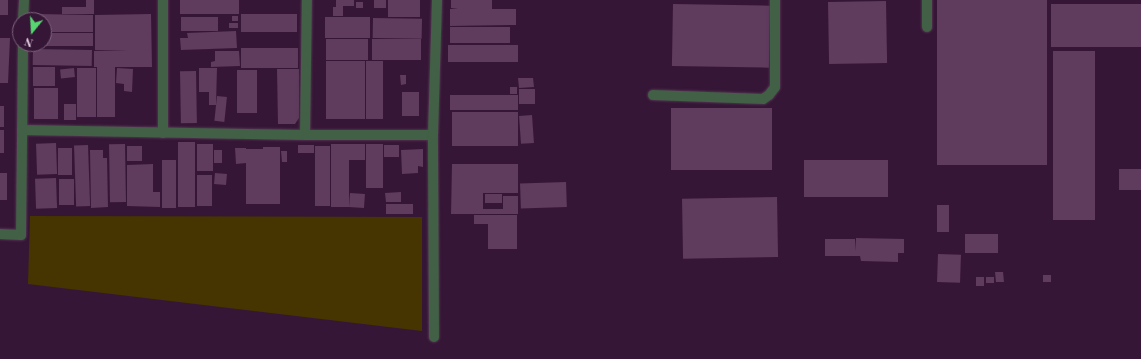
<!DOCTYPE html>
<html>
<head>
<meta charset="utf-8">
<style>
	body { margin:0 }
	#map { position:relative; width:1141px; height:359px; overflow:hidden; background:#361636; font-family:"Playfair Display",serif }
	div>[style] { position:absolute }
	.green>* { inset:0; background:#463501 }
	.building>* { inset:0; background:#5f3b5e; transform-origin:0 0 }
	.roads { filter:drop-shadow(0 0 1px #533452) drop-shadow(0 0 1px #533452) }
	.lane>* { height:10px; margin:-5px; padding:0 5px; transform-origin:5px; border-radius:5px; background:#416045 }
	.street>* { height:10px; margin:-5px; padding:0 5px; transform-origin:5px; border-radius:5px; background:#416045 }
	span { translate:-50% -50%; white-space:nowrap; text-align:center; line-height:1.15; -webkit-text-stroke:3px #361636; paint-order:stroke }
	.north { position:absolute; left:12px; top:12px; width:40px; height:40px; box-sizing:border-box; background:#361636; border:1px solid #7e627d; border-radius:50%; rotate:198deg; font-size:11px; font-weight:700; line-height:16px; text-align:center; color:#e9d3e7 }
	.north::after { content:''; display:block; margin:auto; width:14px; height:18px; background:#56d671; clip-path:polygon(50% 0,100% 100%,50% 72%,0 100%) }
</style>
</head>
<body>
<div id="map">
	<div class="green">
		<div style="clip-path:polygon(30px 216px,422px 217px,422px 331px,28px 284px)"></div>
	</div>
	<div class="building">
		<div style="left:0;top:0;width:8px;height:15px"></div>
		<div style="clip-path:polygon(86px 0,94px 0,94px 14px,62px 14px,62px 7px,86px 7px)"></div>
		<div style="left:180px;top:0;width:59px;height:14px"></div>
		<div style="clip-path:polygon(336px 0,354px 0,354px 6px,343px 6px,343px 16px,333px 16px,333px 7px,336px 7px)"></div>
		<div style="left:374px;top:0;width:12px;height:8px"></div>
		<div style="left:388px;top:0;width:32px;height:17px"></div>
		<div style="clip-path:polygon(451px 0,492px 0,492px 9px,516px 9px,516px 25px,450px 26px,450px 9px,458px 9px,451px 8px)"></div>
		<div style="left:937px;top:0;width:110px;height:165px"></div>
		<div style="left:886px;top:1px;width:62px;height:58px;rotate:89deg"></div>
		<div style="left:356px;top:2px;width:7px;height:6px"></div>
		<div style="left:673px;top:4px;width:97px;height:62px;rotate:1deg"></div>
		<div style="left:1141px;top:4px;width:43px;height:90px;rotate:90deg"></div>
		<div style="clip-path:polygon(36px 14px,93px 15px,93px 32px,44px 32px,44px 20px,36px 20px)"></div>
		<div style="clip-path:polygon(151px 14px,152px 67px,115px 67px,115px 117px,97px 117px,97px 67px,94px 67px,94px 51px,128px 50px,95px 50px,95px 15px)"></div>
		<div style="left:297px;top:14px;width:18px;height:56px;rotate:90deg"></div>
		<div style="left:232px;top:16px;width:6px;height:5px"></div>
		<div style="left:181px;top:17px;width:37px;height:14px"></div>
		<div style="left:370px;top:17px;width:21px;height:45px;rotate:90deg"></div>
		<div style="left:373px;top:18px;width:49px;height:20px;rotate:1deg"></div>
		<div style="left:229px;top:23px;width:9px;height:5px"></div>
		<div style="left:450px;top:27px;width:60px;height:16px"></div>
		<div style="clip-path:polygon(236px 31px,237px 48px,181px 50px,180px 38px,188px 38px,187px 33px)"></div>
		<div style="clip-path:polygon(44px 33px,93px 33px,93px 46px,41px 46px,41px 44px,44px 44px)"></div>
		<div style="clip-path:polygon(0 38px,10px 38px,8px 83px,0 83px)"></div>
		<div style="left:326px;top:39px;width:42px;height:21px"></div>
		<div style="left:372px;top:39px;width:49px;height:21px"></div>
		<div style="left:448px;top:45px;width:70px;height:17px"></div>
		<div style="left:241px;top:48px;width:57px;height:20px"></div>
		<div style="left:33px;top:49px;width:59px;height:16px;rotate:1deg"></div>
		<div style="clip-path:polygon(215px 51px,239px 51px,240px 66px,211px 67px,211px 62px,215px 61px)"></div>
		<div style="left:1053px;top:51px;width:42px;height:169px"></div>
		<div style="left:326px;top:61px;width:39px;height:58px"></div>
		<div style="left:366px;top:61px;width:17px;height:58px"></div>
		<div style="left:55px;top:67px;width:19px;height:22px;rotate:90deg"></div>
		<div style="left:74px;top:68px;width:9px;height:14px;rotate:84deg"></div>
		<div style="left:77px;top:68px;width:19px;height:49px"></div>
		<div style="clip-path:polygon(117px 68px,133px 69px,132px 92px,124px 91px,124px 84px,116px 83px)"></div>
		<div style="clip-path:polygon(199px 68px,217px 68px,216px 105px,209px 105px,209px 92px,199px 92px)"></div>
		<div style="clip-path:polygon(277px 69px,299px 69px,299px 118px,295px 124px,278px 124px)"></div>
		<div style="left:237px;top:70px;width:20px;height:43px"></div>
		<div style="left:196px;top:71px;width:52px;height:16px;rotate:89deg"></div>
		<div style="clip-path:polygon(400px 75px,406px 75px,406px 84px,401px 85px)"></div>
		<div style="clip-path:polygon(518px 78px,533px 78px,534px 87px,519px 88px)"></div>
		<div style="left:510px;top:87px;width:7px;height:7px"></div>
		<div style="left:34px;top:88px;width:24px;height:31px"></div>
		<div style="left:519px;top:89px;width:16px;height:15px"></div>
		<div style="left:402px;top:92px;width:17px;height:24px"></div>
		<div style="left:518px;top:95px;width:15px;height:68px;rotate:90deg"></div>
		<div style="left:217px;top:96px;width:10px;height:25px;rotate:6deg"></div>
		<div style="left:64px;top:104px;width:12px;height:16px"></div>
		<div style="left:0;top:106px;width:4px;height:21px"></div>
		<div style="left:671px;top:108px;width:101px;height:62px"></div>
		<div style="left:452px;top:112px;width:66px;height:34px"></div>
		<div style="left:532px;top:115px;width:28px;height:13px;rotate:86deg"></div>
		<div style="left:0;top:130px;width:4px;height:23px"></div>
		<div style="left:178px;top:142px;width:17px;height:65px"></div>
		<div style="left:56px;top:143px;width:31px;height:20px;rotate:88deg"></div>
		<div style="left:125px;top:144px;width:58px;height:16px;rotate:89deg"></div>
		<div style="left:197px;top:144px;width:16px;height:27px"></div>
		<div style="left:331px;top:144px;width:18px;height:63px"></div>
		<div style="left:349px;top:144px;width:16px;height:16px"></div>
		<div style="left:366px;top:144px;width:17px;height:44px"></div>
		<div style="left:88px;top:145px;width:61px;height:14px;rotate:88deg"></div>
		<div style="left:298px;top:145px;width:16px;height:8px"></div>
		<div style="left:384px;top:145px;width:15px;height:12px"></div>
		<div style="left:127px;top:146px;width:15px;height:15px"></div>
		<div style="left:315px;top:146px;width:15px;height:60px"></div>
		<div style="left:263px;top:147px;width:17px;height:57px"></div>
		<div style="left:58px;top:148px;width:14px;height:27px"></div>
		<div style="clip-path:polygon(235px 148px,246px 148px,246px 163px,236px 164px)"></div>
		<div style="left:246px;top:149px;width:17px;height:55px"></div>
		<div style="clip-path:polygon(423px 149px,423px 167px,418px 166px,418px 173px,402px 174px,401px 150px)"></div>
		<div style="clip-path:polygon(90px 150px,103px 150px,103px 158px,107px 158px,108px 207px,91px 208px)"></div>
		<div style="left:214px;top:150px;width:8px;height:13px"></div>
		<div style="clip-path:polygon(281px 151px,287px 151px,287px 162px,282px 162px)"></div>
		<div style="left:162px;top:160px;width:14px;height:48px"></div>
		<div style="left:804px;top:160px;width:84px;height:37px"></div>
		<div style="clip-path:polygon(153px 164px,153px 192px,160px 192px,160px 207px,127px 206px,127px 165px)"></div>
		<div style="clip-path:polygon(452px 164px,518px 164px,518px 193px,483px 193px,483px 209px,503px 209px,503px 196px,518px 196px,518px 214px,451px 214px)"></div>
		<div style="left:1141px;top:169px;width:21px;height:22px;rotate:90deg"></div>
		<div style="left:0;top:173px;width:7px;height:27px"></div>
		<div style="left:215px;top:173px;width:12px;height:11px;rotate:5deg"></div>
		<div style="left:197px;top:175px;width:15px;height:31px"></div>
		<div style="left:56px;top:178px;width:30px;height:21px;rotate:88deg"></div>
		<div style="left:59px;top:179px;width:15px;height:26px"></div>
		<div style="left:566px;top:182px;width:25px;height:46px;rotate:88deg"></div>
		<div style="clip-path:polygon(401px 192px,401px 202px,386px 202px,385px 193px)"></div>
		<div style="left:350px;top:193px;width:15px;height:14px;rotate:4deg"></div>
		<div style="left:502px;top:194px;width:9px;height:17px;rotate:90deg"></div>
		<div style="left:777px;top:197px;width:60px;height:95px;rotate:89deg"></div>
		<div style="left:386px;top:204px;width:27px;height:10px"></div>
		<div style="left:937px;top:205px;width:12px;height:27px"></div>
		<div style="clip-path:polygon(474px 215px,517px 215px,517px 249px,488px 249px,488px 224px,474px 224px)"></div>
		<div style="left:965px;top:234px;width:33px;height:19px"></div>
		<div style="clip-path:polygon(856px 238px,904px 239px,904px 253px,898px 253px,898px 262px,861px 261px,860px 256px,825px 256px,825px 239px,855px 239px,856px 251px)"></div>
		<div style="left:938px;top:254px;width:23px;height:28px;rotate:2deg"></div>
		<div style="clip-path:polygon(995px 272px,1003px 272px,1004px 282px,996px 282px)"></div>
		<div style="left:1043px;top:275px;width:8px;height:7px"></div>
		<div style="left:976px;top:277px;width:8px;height:9px"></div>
		<div style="left:986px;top:277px;width:8px;height:6px"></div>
	</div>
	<div class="roads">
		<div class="lane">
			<div style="left:653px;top:95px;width:110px;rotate:2.1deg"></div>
			<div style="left:763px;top:99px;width:7px;rotate:-34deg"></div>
			<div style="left:769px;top:95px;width:10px;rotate:-53deg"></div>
			<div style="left:775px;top:87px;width:87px;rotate:-90deg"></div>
		</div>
		<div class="street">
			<div style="left:927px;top:0;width:27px;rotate:90deg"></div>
			<div style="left:23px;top:20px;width:20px;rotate:-87deg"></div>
			<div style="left:22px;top:130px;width:283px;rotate:1deg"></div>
			<div style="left:305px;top:135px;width:128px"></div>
			<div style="left:163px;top:133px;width:133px;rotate:-90deg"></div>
			<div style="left:305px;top:135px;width:135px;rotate:-89.2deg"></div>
			<div style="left:0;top:234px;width:21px;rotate:3deg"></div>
			<div style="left:21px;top:235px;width:191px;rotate:-89.4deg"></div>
			<div style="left:434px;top:337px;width:202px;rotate:-90.3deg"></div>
			<div style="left:433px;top:135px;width:135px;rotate:-88.3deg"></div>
		</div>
	</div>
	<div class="north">N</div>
</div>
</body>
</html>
